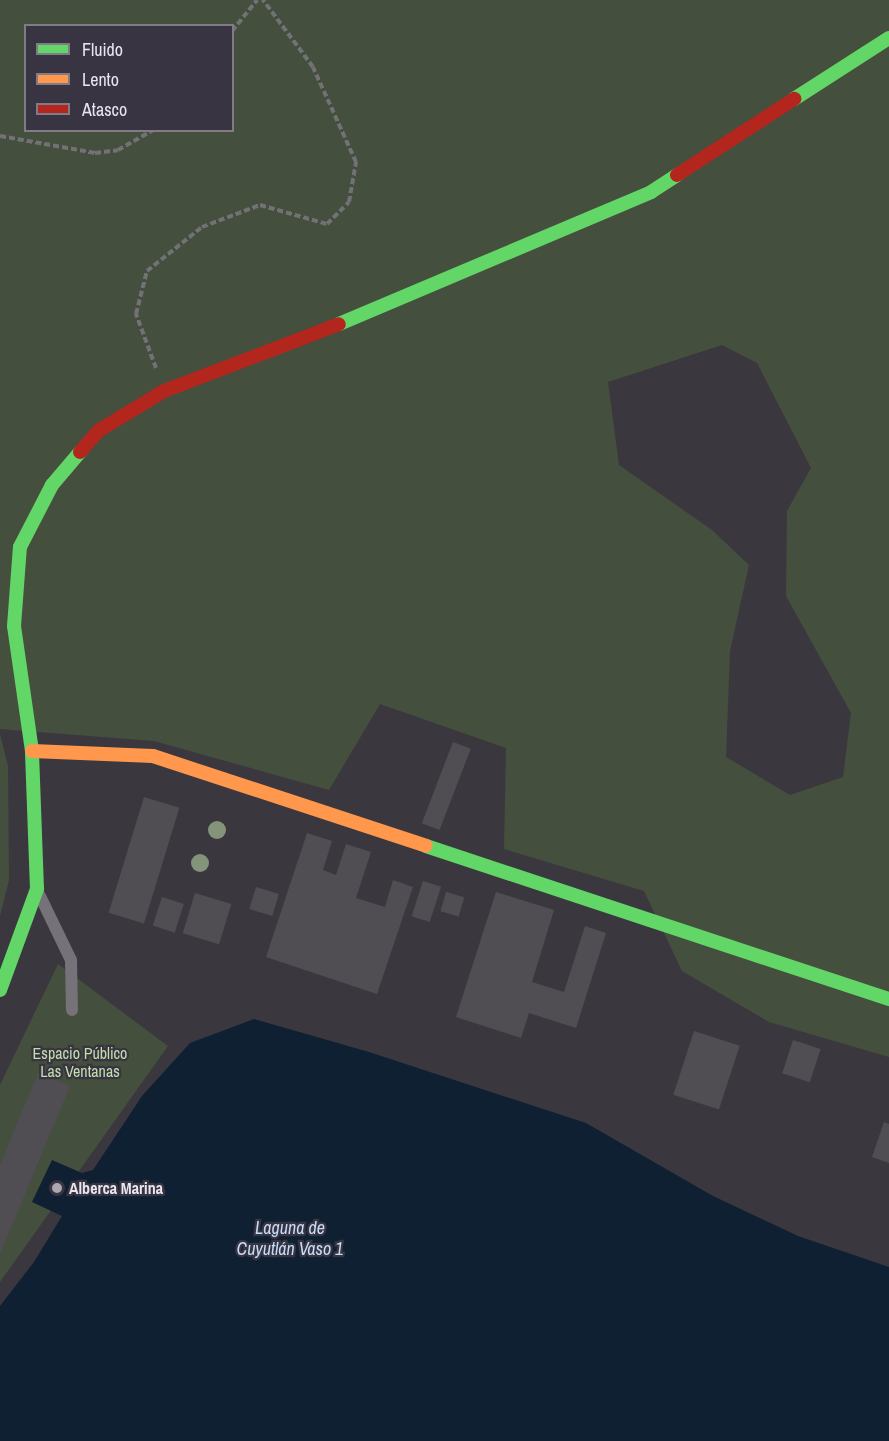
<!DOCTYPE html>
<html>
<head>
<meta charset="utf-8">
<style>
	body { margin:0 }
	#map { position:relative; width:889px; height:1441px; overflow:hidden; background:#3a383e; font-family:"Archivo Narrow",sans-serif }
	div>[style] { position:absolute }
	.green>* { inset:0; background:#454f3e }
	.water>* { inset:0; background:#0e2032 }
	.building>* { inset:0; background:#504e53; transform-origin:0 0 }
	.path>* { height:4px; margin-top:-2px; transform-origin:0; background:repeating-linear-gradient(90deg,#727175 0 6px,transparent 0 9px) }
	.lane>* { height:12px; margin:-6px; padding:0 6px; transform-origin:6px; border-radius:6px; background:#757379 }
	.fast>* { height:14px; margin:-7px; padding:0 7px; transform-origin:7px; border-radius:7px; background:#63d668 }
	.slow>* { height:14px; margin:-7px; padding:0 7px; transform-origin:7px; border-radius:7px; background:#ff974d }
	.jam>* { height:14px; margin:-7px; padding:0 7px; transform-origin:7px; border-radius:7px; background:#b3261e }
	.trees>* { width:18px; height:18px; margin:-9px; border-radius:50%; background:#84947a }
	.dots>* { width:16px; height:16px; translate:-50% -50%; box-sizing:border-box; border:3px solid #393442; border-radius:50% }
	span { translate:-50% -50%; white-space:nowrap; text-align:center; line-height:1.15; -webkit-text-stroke:4.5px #393442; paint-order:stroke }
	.park-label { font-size:16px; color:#c1dfab }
	.poi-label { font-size:16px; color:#e8e5ee; font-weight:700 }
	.left { translate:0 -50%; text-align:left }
	.water-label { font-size:18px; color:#c4ddf8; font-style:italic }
	.legend { position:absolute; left:24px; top:24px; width:210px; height:108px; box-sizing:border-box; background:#393442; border:2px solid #7f7b87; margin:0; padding:8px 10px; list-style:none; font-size:18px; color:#e8e5ee }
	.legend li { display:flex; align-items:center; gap:12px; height:30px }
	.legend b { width:30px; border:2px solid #7f7b87 }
</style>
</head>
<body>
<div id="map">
	<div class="green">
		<div style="clip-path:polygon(evenodd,0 0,889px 0,889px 1057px,769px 1022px,682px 971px,644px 891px,504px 849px,506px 748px,380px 704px,329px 790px,154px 741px,0 729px,0 0,26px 26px,232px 26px,232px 130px,26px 130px,26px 26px,0 0,722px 345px,757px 363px,811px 468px,787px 511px,786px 596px,851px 713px,843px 777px,790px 795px,726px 757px,730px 651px,749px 565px,712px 530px,619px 465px,608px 382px,722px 345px)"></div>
		<div style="clip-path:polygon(0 734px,8px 766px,9px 880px,0 916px)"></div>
		<div style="clip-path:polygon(58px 964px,168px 1046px,0 1282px,0 1085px)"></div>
	</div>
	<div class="water">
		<div style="clip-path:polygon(254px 1019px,369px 1052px,586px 1123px,713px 1196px,798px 1236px,889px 1267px,889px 1441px,0 1441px,0 1306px,34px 1262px,62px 1216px,32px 1202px,52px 1160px,82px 1173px,93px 1170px,142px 1096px,190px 1043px)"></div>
	</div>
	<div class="building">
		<div style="left:453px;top:742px;width:19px;height:87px;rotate:21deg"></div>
		<div style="left:144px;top:797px;width:37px;height:121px;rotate:17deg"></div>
		<div style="clip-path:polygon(307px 833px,332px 841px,323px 870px,336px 875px,346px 844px,371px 852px,356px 898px,385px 907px,393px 880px,413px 887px,377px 994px,266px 957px)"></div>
		<div style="left:423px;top:881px;width:19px;height:37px;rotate:18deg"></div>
		<div style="left:256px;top:887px;width:24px;height:23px;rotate:17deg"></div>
		<div style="left:446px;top:892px;width:19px;height:20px;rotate:16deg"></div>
		<div style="clip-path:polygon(496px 892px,554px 910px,532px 982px,564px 992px,585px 926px,606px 933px,576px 1028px,529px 1013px,521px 1038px,456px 1017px)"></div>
		<div style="left:195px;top:893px;width:38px;height:42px;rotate:17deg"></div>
		<div style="left:162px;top:897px;width:23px;height:30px;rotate:18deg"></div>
		<div style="left:694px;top:1031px;width:48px;height:67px;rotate:18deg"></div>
		<div style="left:793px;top:1040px;width:29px;height:35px;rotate:18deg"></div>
		<div style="clip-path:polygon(38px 1073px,70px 1086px,0 1254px,0 1165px)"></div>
		<div style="clip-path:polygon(884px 1122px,889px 1124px,889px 1163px,872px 1157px)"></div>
	</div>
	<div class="path">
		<div style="left:232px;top:31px;width:40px;rotate:-51deg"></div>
		<div style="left:0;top:136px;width:97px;rotate:10.1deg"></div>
		<div style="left:95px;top:153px;width:23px;rotate:-7deg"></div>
		<div style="left:118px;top:150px;width:40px;rotate:-29.7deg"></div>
		<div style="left:156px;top:368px;width:58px;rotate:-110.3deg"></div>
		<div style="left:136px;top:314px;width:44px;rotate:-75.7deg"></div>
		<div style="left:147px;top:271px;width:70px;rotate:-38.7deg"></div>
		<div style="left:202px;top:227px;width:62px;rotate:-20.8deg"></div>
		<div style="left:260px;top:205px;width:70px;rotate:15.8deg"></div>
		<div style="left:327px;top:224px;width:31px;rotate:-45deg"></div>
		<div style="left:349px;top:202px;width:41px;rotate:-80.1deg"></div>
		<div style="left:356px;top:162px;width:104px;rotate:-114.4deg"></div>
		<div style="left:313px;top:67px;width:84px;rotate:-126.7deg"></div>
	</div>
	<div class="lane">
		<div style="left:40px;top:896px;width:71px;rotate:64.2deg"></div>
		<div style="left:71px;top:960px;width:50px;rotate:88.9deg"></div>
	</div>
	<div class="fast">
		<div style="left:794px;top:99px;width:113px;rotate:-32.7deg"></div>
		<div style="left:339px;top:324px;width:339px;rotate:-22.9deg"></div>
		<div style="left:651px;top:192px;width:31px;rotate:-33deg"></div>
		<div style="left:426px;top:846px;width:488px;rotate:18.3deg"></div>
		<div style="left:0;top:990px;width:108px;rotate:-69.9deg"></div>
		<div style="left:37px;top:889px;width:138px;rotate:-92.1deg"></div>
		<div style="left:32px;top:751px;width:126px;rotate:-98.2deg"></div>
		<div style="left:14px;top:626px;width:79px;rotate:-85.7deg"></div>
		<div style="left:20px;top:547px;width:70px;rotate:-62.7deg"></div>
		<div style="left:52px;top:485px;width:43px;rotate:-49.7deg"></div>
	</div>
	<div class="slow">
		<div style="left:32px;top:751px;width:121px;rotate:2.4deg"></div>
		<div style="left:153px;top:756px;width:287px;rotate:18.2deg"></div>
	</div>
	<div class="jam">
		<div style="left:677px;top:175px;width:140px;rotate:-33deg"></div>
		<div style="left:80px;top:452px;width:28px;rotate:-49deg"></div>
		<div style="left:98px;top:431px;width:77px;rotate:-31.2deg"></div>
		<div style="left:164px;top:391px;width:187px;rotate:-20.9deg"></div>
	</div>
	<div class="trees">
		<div style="left:217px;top:830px"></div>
		<div style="left:200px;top:863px"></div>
	</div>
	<div class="dots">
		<div style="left:57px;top:1188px;background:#aba8b0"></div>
	</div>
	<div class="park-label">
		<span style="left:80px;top:1062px">Espacio Público<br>Las Ventanas</span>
	</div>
	<div class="poi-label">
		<span class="left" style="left:69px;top:1188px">Alberca Marina</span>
	</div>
	<div class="water-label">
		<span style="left:290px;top:1239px">Laguna de<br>Cuyutlán Vaso 1</span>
	</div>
	<ul class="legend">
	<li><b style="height:8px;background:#63d668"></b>Fluido</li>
	<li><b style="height:8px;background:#ff974d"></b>Lento</li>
	<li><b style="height:8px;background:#b3261e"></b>Atasco</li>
	</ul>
</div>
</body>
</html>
